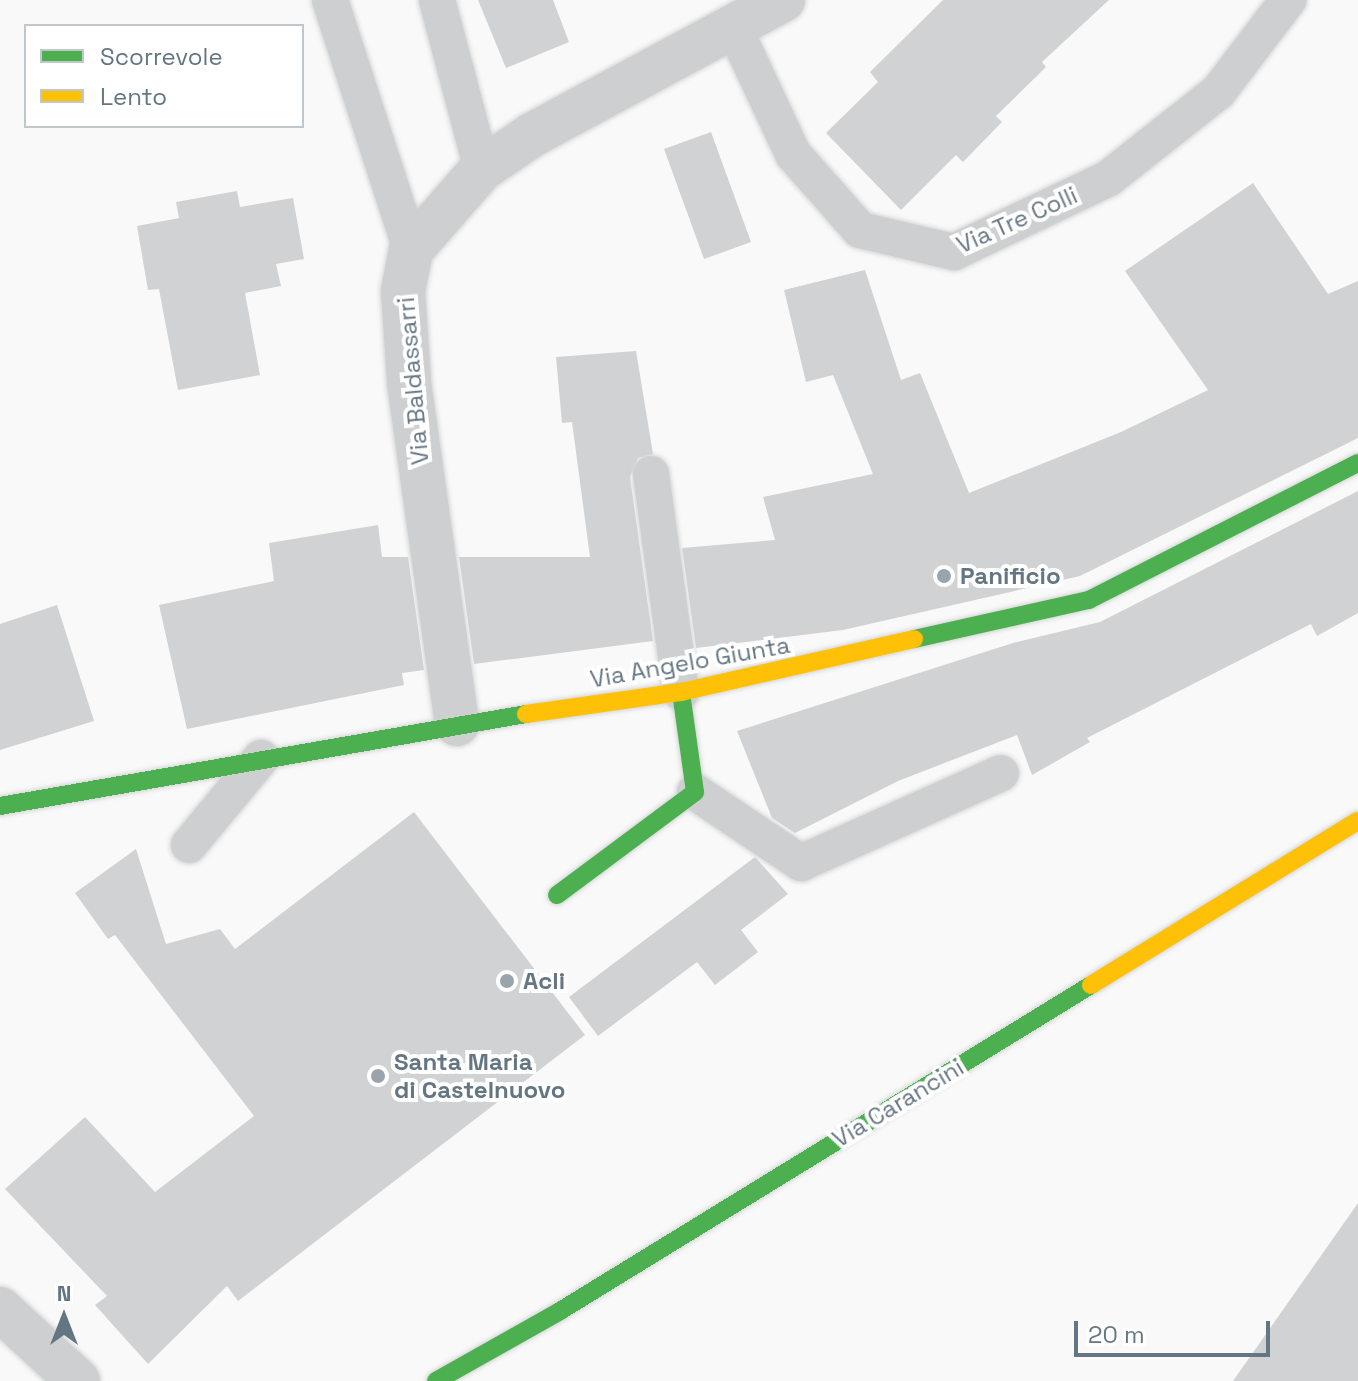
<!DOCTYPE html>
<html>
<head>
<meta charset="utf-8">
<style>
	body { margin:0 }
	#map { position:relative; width:1358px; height:1381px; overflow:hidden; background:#f9f9f9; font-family:"Space Grotesk",sans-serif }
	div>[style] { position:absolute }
	.building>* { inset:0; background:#d0d2d3; transform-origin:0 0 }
	.roads { filter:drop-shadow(0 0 2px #d5d6d7) drop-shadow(0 0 2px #d5d6d7) }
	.lane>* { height:36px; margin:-18px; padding:0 18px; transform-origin:18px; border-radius:18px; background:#cecfd0 }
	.street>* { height:44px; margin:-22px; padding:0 22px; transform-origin:22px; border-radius:22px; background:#cecfd0 }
	.fast>* { height:18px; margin:-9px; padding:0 9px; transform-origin:9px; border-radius:9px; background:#4caf50 }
	.slow>* { height:18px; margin:-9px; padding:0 9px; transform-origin:9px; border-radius:9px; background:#ffc107 }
	.dots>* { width:22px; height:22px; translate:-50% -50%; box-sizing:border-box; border:4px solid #fff; border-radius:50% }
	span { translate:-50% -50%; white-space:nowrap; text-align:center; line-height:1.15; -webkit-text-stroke:8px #fff; paint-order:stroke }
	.street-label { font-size:24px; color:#657683 }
	.poi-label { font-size:24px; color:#657683; font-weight:700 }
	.left { translate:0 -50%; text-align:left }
	.legend { position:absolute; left:24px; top:24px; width:280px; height:104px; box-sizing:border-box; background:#fff; border:2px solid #c1c8cd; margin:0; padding:10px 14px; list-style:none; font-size:24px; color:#657683 }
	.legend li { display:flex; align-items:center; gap:16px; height:40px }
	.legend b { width:40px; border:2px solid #c1c8cd }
	.north { position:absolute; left:24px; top:1277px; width:80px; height:80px; -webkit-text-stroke:6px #fff; paint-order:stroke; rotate:0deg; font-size:22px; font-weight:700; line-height:32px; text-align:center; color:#657683 }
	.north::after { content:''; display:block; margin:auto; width:28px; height:36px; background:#657683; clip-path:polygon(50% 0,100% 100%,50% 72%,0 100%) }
	.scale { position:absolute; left:1074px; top:1321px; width:196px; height:36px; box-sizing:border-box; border:4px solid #657683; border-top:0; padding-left:10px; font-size:24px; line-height:28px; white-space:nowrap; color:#657683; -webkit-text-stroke:6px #fff; paint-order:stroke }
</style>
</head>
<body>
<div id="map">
	<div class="building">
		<div style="clip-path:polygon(478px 0,553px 0,569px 42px,506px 68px)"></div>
		<div style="clip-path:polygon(943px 0,1109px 0,1042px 62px,1046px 67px,996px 116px,1002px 122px,963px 162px,956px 155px,901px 210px,826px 133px,878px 82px,870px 72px)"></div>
		<div style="left:711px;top:132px;width:117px;height:50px;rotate:70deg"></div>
		<div style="clip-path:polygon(1253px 183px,1328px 294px,1358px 281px,1358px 438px,1080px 576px,843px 630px,696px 648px,682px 548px,775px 540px,763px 497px,873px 474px,833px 375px,806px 382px,784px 290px,865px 270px,901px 380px,920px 373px,969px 493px,1121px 432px,1208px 390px,1125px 271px)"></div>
		<div style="clip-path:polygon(237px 191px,240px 207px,293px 198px,304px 259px,276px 264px,281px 286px,245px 293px,260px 375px,178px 390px,159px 289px,148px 290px,137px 226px,179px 218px,176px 202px)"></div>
		<div style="clip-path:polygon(636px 351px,653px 454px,638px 458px,630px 477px,653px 641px,474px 664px,459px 557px,590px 557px,572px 422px,562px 423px,556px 357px)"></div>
		<div style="clip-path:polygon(1358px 491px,1358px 613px,1317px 636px,1311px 624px,1087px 738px,1090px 742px,1032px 775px,1017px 735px,898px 781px,795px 833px,772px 818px,737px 731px,1013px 643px,1100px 622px)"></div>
		<div style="clip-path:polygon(378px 525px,382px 557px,408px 557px,424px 670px,402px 673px,404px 685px,187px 729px,159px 605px,274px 581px,269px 543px)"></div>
		<div style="clip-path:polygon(57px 605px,94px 721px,0 750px,0 624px)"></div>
		<div style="clip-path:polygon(414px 812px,585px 1035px,238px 1301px,227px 1286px,148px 1364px,95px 1305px,107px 1296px,5px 1189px,85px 1117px,155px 1192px,254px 1116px,115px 935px,108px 939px,75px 893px,136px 849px,166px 944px,220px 929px,235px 949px)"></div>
		<div style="clip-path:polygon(755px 857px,788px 894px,741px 930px,758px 952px,715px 985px,697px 962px,598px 1036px,569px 997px)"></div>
		<div style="clip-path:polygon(1358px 1203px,1358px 1381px,1233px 1381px)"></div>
	</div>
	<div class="roads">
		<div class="lane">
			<div style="left:330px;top:0;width:263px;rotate:72deg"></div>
			<div style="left:437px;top:0;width:175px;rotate:75.1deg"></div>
			<div style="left:735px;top:30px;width:137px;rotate:64.9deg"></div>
			<div style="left:793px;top:154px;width:101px;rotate:48.6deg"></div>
			<div style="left:860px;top:230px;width:97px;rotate:13.2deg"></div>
			<div style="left:954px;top:252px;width:172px;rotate:-25.5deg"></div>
			<div style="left:1109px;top:178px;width:139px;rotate:-38.3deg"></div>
			<div style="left:1218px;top:92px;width:116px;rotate:-52.7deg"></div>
			<div style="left:651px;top:474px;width:220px;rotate:82.2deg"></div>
			<div style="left:695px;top:792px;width:128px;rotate:33.8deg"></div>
			<div style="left:801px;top:863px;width:219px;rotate:-24.2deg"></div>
			<div style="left:189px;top:845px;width:113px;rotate:-50.4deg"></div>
		</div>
		<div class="street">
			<div style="left:457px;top:724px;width:346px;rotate:-98deg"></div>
			<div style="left:409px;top:381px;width:90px;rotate:-93.8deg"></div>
			<div style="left:403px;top:291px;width:42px;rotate:-79deg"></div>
			<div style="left:411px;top:250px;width:108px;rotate:-48.8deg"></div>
			<div style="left:482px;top:169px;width:60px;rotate:-34.2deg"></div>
			<div style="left:532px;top:135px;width:285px;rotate:-28.3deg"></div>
			<div style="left:0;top:1309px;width:106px;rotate:42.7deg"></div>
		</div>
		<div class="fast">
			<div style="left:914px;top:639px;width:179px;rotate:-12.6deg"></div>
			<div style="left:1089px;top:600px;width:302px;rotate:-27deg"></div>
			<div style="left:0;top:806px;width:534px;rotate:-9.92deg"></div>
			<div style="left:557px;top:895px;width:172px;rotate:-36.7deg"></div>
			<div style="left:695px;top:792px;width:101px;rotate:-98deg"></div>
			<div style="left:436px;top:1381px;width:142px;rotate:-29.4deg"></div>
			<div style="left:560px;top:1311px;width:623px;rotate:-31.55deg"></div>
		</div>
		<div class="slow">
			<div style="left:526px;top:714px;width:157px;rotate:-8.1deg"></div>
			<div style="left:681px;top:692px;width:239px;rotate:-12.8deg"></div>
			<div style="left:1091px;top:985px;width:313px;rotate:-31.6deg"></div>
		</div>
	</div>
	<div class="dots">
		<div style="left:944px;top:576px;background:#99a4ac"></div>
		<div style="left:507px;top:981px;background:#99a4ac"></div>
		<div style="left:378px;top:1076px;background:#99a4ac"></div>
	</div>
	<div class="street-label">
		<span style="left:1017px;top:220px;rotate:-24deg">Via Tre Colli</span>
		<span style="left:413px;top:381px;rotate:-95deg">Via Baldassarri</span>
		<span style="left:690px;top:662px;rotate:-10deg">Via Angelo Giunta</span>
		<span style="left:898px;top:1103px;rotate:-31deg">Via Carancini</span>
	</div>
	<div class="poi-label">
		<span class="left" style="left:960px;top:576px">Panificio</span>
		<span class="left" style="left:523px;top:981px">Acli</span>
		<span class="left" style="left:394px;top:1076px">Santa Maria<br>di Castelnuovo</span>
	</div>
	<ul class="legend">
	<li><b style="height:10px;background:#4caf50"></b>Scorrevole</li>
	<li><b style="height:10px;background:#ffc107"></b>Lento</li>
	</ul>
	<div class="north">N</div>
	<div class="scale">20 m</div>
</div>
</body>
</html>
